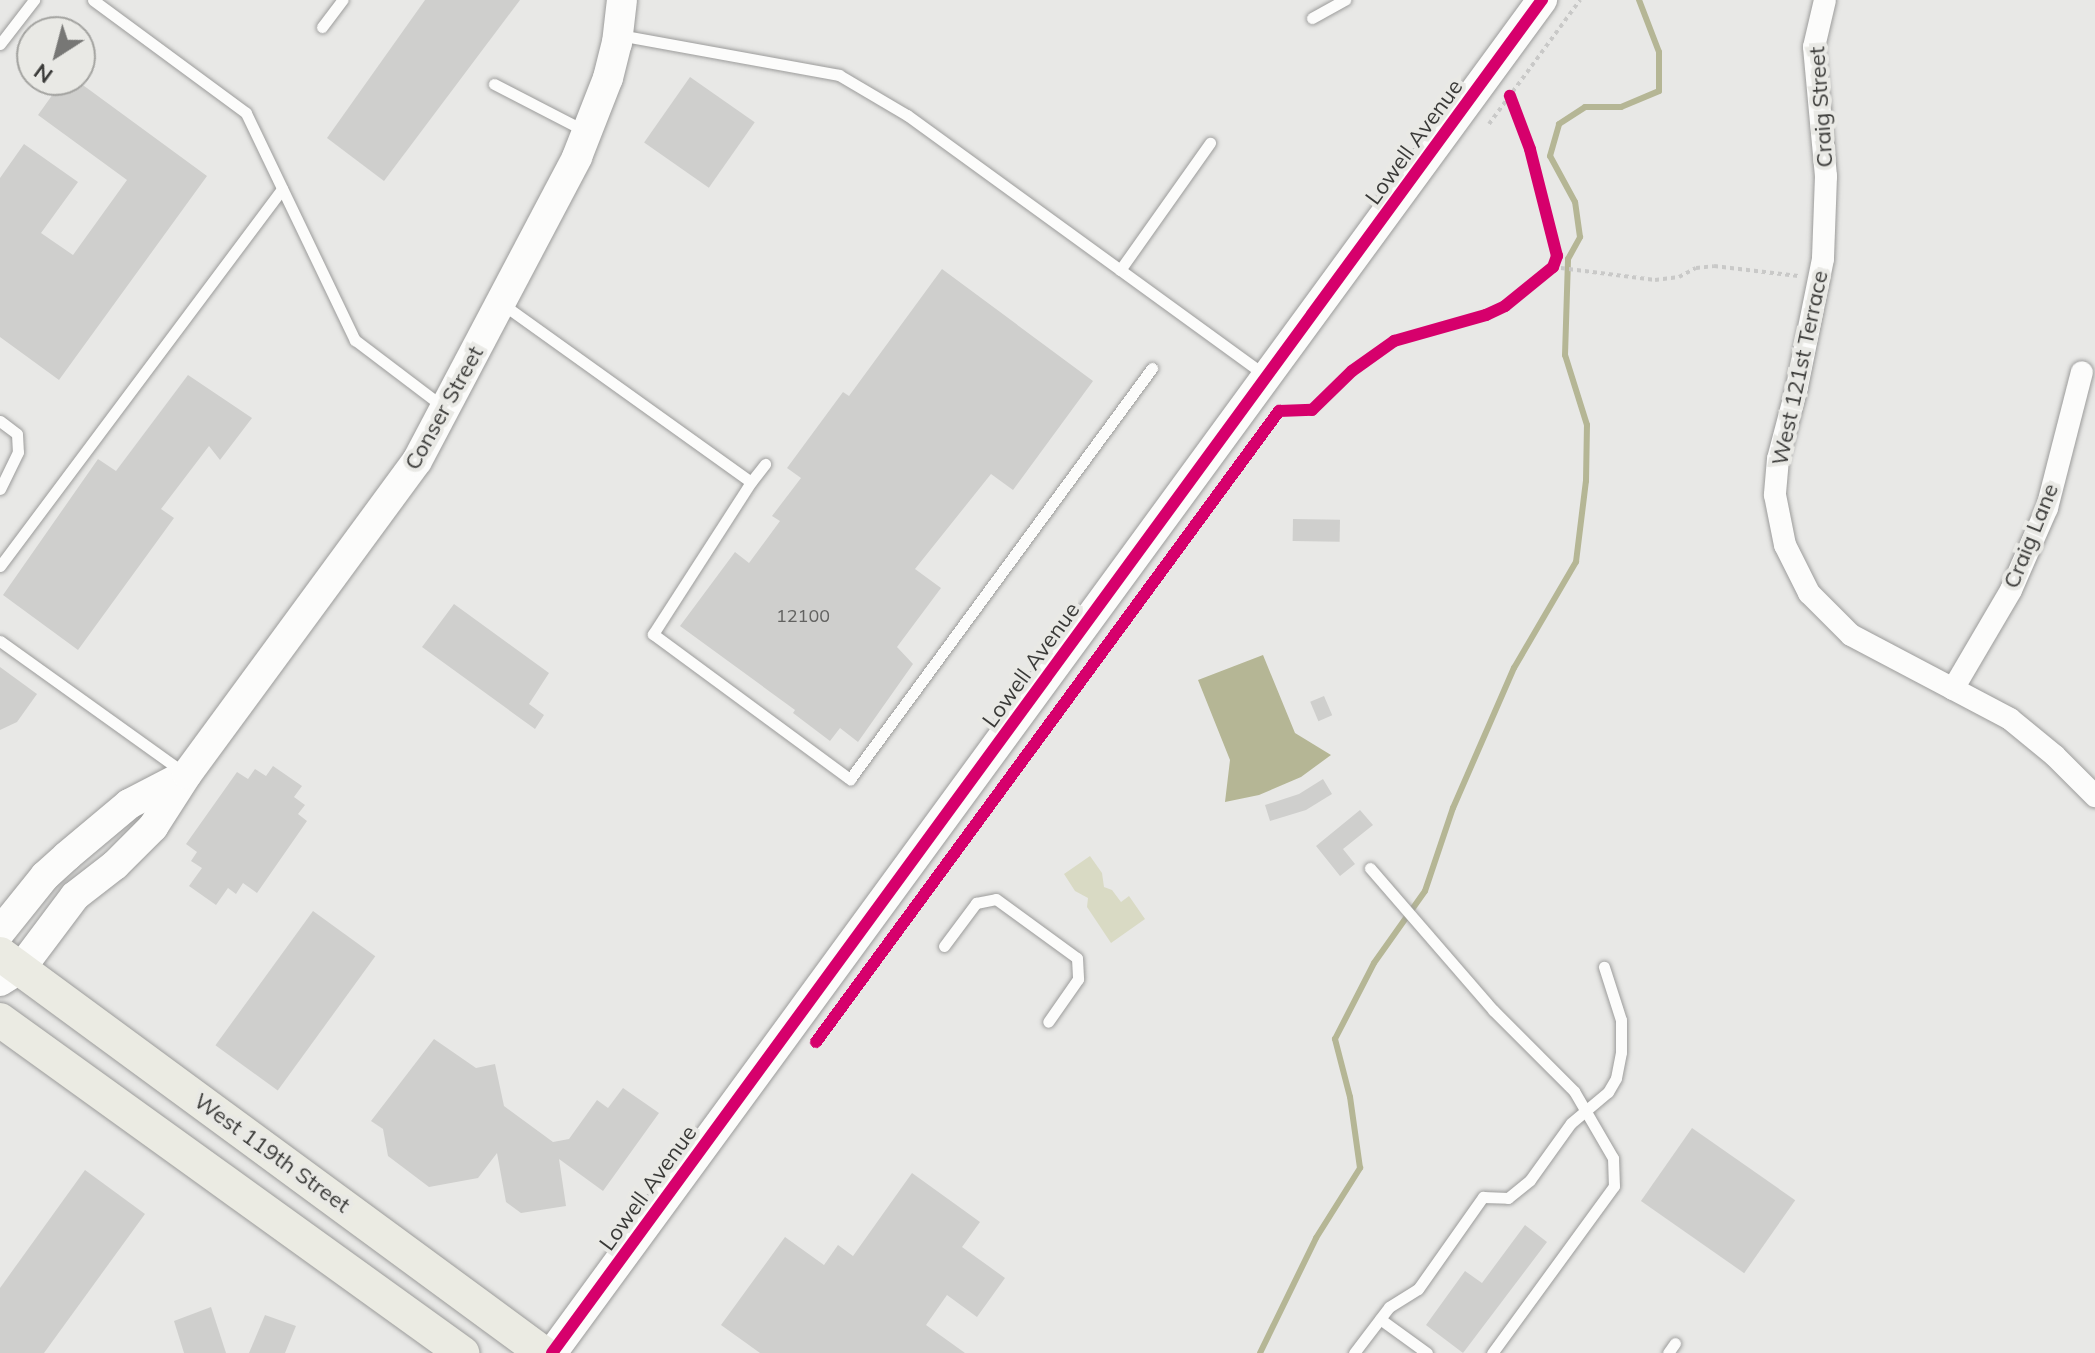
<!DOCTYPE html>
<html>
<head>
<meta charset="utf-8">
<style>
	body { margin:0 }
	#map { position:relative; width:2095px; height:1353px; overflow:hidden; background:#e8e8e6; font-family:Mulish,sans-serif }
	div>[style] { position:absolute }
	.green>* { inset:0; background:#d9dac4 }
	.water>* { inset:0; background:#b5b695 }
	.stream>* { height:6px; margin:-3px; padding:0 3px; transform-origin:3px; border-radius:3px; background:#b5b695 }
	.building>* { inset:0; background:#cfcfcd; transform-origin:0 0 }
	.path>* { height:4px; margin-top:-2px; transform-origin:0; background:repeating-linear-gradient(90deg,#c9c9c8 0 4px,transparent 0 8px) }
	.roads { filter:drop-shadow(0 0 2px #9c9c9b) drop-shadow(0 0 2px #9c9c9b) }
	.lane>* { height:11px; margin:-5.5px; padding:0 5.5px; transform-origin:5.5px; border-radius:5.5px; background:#fcfcfb }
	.street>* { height:22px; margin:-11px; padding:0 11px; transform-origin:11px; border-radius:11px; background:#fcfcfb }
	.secondary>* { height:30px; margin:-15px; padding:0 15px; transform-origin:15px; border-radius:15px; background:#fcfcfb }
	.primary>* { height:34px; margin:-17px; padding:0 17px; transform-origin:17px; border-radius:17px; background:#ebebe3 }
	.cycleway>* { height:12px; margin:-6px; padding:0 6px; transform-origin:6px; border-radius:6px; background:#d6006c }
	span { translate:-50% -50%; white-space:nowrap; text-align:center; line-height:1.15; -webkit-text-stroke:8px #e9e9e5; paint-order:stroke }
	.number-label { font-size:18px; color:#626260 }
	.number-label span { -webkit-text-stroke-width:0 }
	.street-label { font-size:22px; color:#3a3a38 }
	.north { position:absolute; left:16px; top:16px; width:80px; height:80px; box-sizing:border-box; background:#e9e9e5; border:2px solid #a3a3a0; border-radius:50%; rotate:216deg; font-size:22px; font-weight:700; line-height:32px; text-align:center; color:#3a3a38 }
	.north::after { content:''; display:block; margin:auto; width:28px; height:36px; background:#777775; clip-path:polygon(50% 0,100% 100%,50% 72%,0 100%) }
</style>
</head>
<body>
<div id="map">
	<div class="green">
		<div style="clip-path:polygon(1090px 856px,1102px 873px,1104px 887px,1112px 890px,1121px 902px,1129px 896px,1145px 919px,1111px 943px,1087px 907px,1088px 898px,1075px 891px,1064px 874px)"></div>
	</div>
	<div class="water">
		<div style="clip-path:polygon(1263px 655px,1295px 733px,1331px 755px,1301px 777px,1259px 795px,1225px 802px,1230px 760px,1198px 680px)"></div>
	</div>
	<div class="stream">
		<div style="left:1260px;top:1353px;width:128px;rotate:-64deg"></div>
		<div style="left:1316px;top:1238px;width:83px;rotate:-57.8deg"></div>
		<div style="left:1360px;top:1168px;width:72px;rotate:-98deg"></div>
		<div style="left:1350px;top:1097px;width:60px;rotate:-104.5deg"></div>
		<div style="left:1335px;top:1039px;width:85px;rotate:-62.8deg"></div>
		<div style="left:1374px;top:963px;width:88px;rotate:-54.7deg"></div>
		<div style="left:1425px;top:891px;width:88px;rotate:-71.4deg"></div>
		<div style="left:1453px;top:808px;width:153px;rotate:-66.5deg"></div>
		<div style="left:1514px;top:668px;width:123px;rotate:-59.7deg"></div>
		<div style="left:1576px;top:562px;width:82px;rotate:-83deg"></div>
		<div style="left:1586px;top:481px;width:56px;rotate:-89deg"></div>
		<div style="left:1587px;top:425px;width:73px;rotate:-107.4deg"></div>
		<div style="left:1565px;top:355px;width:96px;rotate:-88.2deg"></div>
		<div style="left:1568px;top:259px;width:25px;rotate:-61deg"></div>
		<div style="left:1580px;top:237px;width:35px;rotate:-98deg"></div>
		<div style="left:1575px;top:202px;width:52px;rotate:-118.5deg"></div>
		<div style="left:1550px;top:156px;width:33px;rotate:-74deg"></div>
		<div style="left:1559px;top:124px;width:31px;rotate:-33deg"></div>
		<div style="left:1585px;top:107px;width:36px"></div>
		<div style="left:1621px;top:107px;width:41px;rotate:-22.8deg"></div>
		<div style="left:1659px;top:91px;width:39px;rotate:-90deg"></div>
		<div style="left:1659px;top:52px;width:56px;rotate:-111deg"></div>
	</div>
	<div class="building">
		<div style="clip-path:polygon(425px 0,520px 0,384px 181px,327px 138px)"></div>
		<div style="left:690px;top:77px;width:79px;height:80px;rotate:35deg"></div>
		<div style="clip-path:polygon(63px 80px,76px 80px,207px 176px,59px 380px,0 337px,0 178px,24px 144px,78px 182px,41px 233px,73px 255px,127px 180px,38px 115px)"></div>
		<div style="clip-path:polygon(942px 269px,1093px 381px,1013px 490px,991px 474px,915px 569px,941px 588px,897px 647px,913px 664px,858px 742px,840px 728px,830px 741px,793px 713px,795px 710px,680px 626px,735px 552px,749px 563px,780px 521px,772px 516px,801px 478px,787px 468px,843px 392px,849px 396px)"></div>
		<div style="clip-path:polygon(188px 375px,252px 418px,220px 460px,209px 446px,161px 509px,174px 518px,78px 650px,3px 595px,98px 459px,116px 471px)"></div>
		<div style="left:1293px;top:519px;width:47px;height:22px;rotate:1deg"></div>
		<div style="clip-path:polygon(454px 604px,549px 673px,529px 704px,544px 715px,535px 729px,422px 647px)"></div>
		<div style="clip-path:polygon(0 667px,37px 694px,17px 722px,0 730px)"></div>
		<div style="left:1324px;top:696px;width:21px;height:15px;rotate:67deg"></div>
		<div style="clip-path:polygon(273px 766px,302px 786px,294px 797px,305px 805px,298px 814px,307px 821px,257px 893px,243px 883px,236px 894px,228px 888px,216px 905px,189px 886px,202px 868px,191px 861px,197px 852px,186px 844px,237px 772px,248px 779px,255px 769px,266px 776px)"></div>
		<div style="clip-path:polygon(1323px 779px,1332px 794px,1306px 810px,1270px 821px,1265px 805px,1299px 794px)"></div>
		<div style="clip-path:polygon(1360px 810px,1373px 825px,1343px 849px,1355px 864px,1340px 876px,1316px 846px)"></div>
		<div style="left:313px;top:911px;width:77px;height:166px;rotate:36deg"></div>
		<div style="clip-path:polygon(434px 1039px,476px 1068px,495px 1064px,504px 1106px,553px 1142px,569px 1139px,597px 1100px,608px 1108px,623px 1088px,659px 1113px,603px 1191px,559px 1159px,566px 1206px,521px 1213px,506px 1202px,497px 1153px,478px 1178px,429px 1187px,388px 1156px,383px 1129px,371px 1121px)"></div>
		<div style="left:1692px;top:1128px;width:126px;height:89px;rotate:35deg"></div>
		<div style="clip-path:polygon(85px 1170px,145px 1214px,44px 1353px,0 1353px,0 1288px)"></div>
		<div style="clip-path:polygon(912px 1173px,980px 1222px,962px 1247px,1005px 1278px,977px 1317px,947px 1295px,926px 1325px,965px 1353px,760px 1353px,721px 1325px,785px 1237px,824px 1265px,838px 1245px,853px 1256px)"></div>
		<div style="clip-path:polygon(1525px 1225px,1547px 1242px,1463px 1353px,1426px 1325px,1465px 1271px,1482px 1283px)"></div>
		<div style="clip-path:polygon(211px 1307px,226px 1353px,184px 1353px,174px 1321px)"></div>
		<div style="clip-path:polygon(265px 1315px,296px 1326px,285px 1353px,249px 1353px)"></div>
	</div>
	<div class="path">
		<div style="left:1489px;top:124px;width:154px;rotate:-53.7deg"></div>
		<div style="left:1553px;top:267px;width:103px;rotate:7.3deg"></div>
		<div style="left:1655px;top:280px;width:24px;rotate:-7deg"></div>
		<div style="left:1679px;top:277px;width:19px;rotate:-28deg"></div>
		<div style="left:1696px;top:268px;width:18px;rotate:-6deg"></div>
		<div style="left:1714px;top:266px;width:85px;rotate:6.8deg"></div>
	</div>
	<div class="roads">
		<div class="lane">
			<div style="left:93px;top:0;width:190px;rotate:36.4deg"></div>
			<div style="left:246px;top:113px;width:252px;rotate:64.4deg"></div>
			<div style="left:355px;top:340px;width:109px;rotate:37.2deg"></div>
			<div style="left:1312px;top:18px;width:38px;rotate:-29deg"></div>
			<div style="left:322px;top:27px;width:34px;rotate:-53deg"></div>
			<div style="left:619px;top:35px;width:224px;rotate:10.3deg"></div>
			<div style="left:839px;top:75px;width:79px;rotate:30.5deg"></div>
			<div style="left:907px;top:115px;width:444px;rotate:36deg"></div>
			<div style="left:0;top:44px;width:56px;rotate:-52.3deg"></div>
			<div style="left:494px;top:84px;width:105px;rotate:27.3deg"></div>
			<div style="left:1120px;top:270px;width:156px;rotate:-54.7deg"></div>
			<div style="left:501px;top:303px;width:307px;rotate:35.6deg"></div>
			<div style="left:751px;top:482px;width:23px;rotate:-52deg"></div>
			<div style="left:0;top:421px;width:21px;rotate:37deg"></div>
			<div style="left:17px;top:434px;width:18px;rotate:87deg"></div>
			<div style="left:18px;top:452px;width:41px;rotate:115.9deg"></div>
			<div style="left:751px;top:482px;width:181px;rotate:122.8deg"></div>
			<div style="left:653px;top:634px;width:245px;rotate:36.4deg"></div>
			<div style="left:850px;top:779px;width:510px;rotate:-53.69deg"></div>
			<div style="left:0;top:566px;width:471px;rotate:-53.2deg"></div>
			<div style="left:0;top:641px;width:225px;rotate:35.6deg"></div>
			<div style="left:1370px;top:868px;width:188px;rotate:49.1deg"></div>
			<div style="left:1493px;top:1010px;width:115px;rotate:45deg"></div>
			<div style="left:1574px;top:1091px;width:78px;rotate:59.8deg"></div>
			<div style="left:1613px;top:1158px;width:28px;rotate:88deg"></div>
			<div style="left:1614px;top:1186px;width:207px;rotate:126.1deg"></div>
			<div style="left:944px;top:946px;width:54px;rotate:-53.3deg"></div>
			<div style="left:976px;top:903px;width:20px;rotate:-11deg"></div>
			<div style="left:996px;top:899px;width:100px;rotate:36.1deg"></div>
			<div style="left:1077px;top:958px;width:21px;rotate:87deg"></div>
			<div style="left:1078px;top:979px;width:52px;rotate:124.9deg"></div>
			<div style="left:1380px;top:1319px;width:58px;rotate:35.9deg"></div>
			<div style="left:1354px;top:1353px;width:58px;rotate:-52.7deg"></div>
			<div style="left:1389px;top:1307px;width:34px;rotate:-32deg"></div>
			<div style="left:1418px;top:1289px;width:113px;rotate:-54.8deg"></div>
			<div style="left:1483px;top:1197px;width:25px;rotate:2deg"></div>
			<div style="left:1508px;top:1198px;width:28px;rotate:-39deg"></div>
			<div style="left:1530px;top:1180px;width:70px;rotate:-54.3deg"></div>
			<div style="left:1571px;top:1123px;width:48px;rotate:-40deg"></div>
			<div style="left:1608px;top:1092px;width:16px;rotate:-60deg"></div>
			<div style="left:1616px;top:1078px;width:26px;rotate:-79deg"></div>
			<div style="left:1621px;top:1052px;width:32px;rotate:-90deg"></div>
			<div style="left:1621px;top:1020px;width:56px;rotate:-107.8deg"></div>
			<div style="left:1668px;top:1353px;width:12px;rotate:-55deg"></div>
		</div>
		<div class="street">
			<div style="left:1825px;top:0;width:48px;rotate:103.2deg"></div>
			<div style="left:1814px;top:47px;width:130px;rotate:84.7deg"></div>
			<div style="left:1826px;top:176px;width:83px;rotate:92.1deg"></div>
			<div style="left:1823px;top:259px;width:131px;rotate:101.5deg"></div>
			<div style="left:1797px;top:387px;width:74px;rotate:104.8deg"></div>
			<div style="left:1778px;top:459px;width:36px;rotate:95deg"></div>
			<div style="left:1775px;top:495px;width:51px;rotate:78.7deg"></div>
			<div style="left:1785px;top:545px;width:54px;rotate:63.4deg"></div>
			<div style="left:1809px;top:593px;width:59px;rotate:45deg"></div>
			<div style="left:1851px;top:635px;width:180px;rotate:27.8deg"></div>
			<div style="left:2010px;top:719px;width:58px;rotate:39.4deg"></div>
			<div style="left:2055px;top:756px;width:57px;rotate:45deg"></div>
			<div style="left:1953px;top:689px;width:115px;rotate:-59.6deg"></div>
			<div style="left:2011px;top:590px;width:90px;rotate:-66.3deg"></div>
			<div style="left:2047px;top:508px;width:140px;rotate:-75.6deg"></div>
		</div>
		<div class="secondary">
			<div style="left:0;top:932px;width:72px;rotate:-51.2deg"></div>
			<div style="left:45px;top:876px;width:30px;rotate:-42deg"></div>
			<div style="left:67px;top:856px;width:81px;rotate:-40deg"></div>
			<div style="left:129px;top:804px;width:63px;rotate:-27.4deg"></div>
			<div style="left:0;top:981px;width:25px;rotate:-32deg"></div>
			<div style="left:21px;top:968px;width:90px;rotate:-53.1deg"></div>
			<div style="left:75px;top:896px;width:51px;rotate:-37.8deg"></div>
			<div style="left:115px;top:865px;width:54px;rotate:-45deg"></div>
			<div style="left:153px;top:827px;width:63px;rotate:-57.3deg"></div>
			<div style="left:187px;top:774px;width:388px;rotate:-53.7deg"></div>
			<div style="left:417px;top:461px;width:344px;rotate:-62.2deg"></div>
			<div style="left:577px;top:157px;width:85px;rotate:-68.6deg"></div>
			<div style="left:608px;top:78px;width:36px;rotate:-76deg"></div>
			<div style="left:617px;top:43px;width:43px;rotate:-83.4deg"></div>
			<div style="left:552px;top:1353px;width:1677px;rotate:-53.81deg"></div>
		</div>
		<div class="primary">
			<div style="left:0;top:954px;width:674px;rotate:36.31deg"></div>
			<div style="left:0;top:1020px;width:570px;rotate:35.78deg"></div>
		</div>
	</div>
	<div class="cycleway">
		<div style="left:816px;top:1042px;width:783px;rotate:-53.73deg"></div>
		<div style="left:1279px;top:411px;width:33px;rotate:-2deg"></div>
		<div style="left:1312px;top:410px;width:56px;rotate:-44.3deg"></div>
		<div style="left:1352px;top:371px;width:52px;rotate:-35.5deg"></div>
		<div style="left:1394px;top:341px;width:96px;rotate:-15.8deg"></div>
		<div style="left:1486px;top:315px;width:21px;rotate:-25deg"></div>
		<div style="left:1505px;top:306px;width:62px;rotate:-39.1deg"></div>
		<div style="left:1553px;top:267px;width:12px;rotate:-70deg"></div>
		<div style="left:1557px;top:256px;width:110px;rotate:-104.2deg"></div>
		<div style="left:1530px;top:149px;width:57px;rotate:-110.7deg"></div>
		<div style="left:552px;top:1353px;width:1677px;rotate:-53.81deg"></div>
	</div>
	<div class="number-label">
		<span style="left:803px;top:616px">12100</span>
	</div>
	<div class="street-label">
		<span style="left:1821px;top:107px;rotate:-94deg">Craig Street</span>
		<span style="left:1414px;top:142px;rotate:-54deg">Lowell Avenue</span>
		<span style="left:1800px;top:368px;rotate:-78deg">West 121st Terrace</span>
		<span style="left:444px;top:408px;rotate:-61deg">Conser Street</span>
		<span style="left:2031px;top:536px;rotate:-68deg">Craig Lane</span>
		<span style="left:1031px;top:665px;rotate:-54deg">Lowell Avenue</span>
		<span style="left:272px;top:1153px;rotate:36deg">West 119th Street</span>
		<span style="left:648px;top:1188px;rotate:-54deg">Lowell Avenue</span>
	</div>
	<div class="north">N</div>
</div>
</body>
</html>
